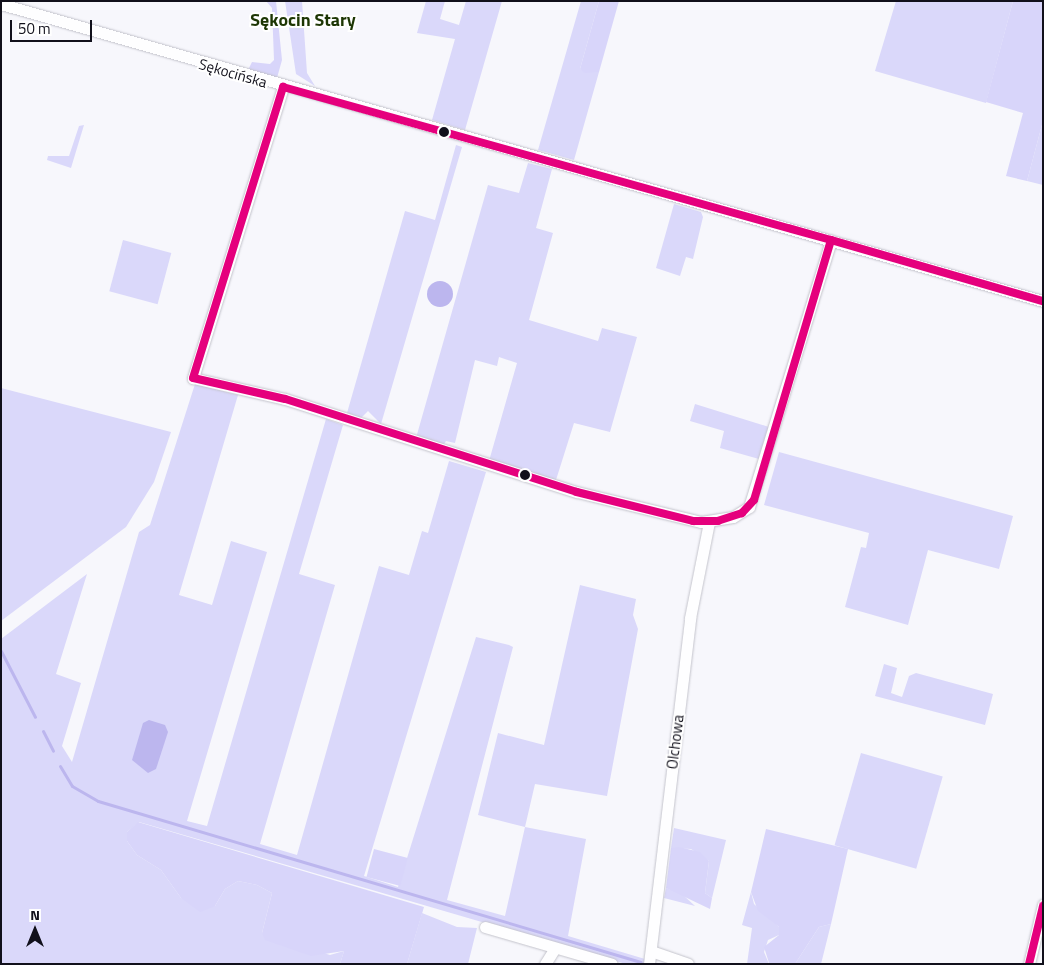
<!DOCTYPE html>
<html>
<head>
<meta charset="utf-8">
<style>
	body { margin:0 }
	#map { position:relative; width:1044px; height:965px; overflow:hidden; background:#f7f7fc; font-family:"Titillium Web",sans-serif }
	div>[style] { position:absolute }
	.green>* { inset:0; background:#dad8fa; transform-origin:0 0 }
	.forest>* { inset:0; background:#d8d5fa; transform-origin:0 0 }
	.water>* { inset:0; background:#bcb6ee }
	.round { border-radius:50% }
	.stream>* { height:3px; margin:-1.5px; padding:0 1.5px; transform-origin:1.5px; border-radius:1.5px; background:#bcb6ee }
	.roads { filter:drop-shadow(0 0 1px #c4c4cc) drop-shadow(0 0 1px #c4c4cc) }
	.minor>* { height:11px; margin:-5.5px; padding:0 5.5px; transform-origin:5.5px; border-radius:5.5px; background:#fefeff }
	.bus-1>* { height:8px; margin:-4px; padding:0 4px; transform-origin:4px; border-radius:4px; background:#e5007d }
	.dots>* { width:14px; height:14px; translate:-50% -50%; box-sizing:border-box; border:2px solid #fff; border-radius:50% }
	span { translate:-50% -50%; white-space:nowrap; text-align:center; line-height:1.15; -webkit-text-stroke:4px #fff; paint-order:stroke }
	.street-label { font-size:15px; color:#11101b }
	.quarter-label { font-size:18px; color:#1d3604; font-weight:700 }
	.frame { position:absolute; inset:0; border:2px solid #11101b; pointer-events:none }
	.north { position:absolute; left:10px; top:905px; width:50px; height:50px; -webkit-text-stroke:4px #fff; paint-order:stroke; rotate:0deg; font-size:14px; font-weight:700; line-height:20px; text-align:center; color:#11101b }
	.north::after { content:''; display:block; margin:auto; width:18px; height:22px; background:#11101b; clip-path:polygon(50% 0,100% 100%,50% 72%,0 100%) }
	.scale { position:absolute; left:10px; top:20px; width:82px; height:22px; box-sizing:border-box; border:2px solid #11101b; border-top:0; padding-left:6px; font-size:15px; line-height:18px; white-space:nowrap; color:#11101b; -webkit-text-stroke:4px #fff; paint-order:stroke }
</style>
</head>
<body>
<div id="map">
	<div class="green">
		<div style="clip-path:polygon(285px 1px,302px 1px,307px 73px,315px 86px,296px 74px)"></div>
		<div style="clip-path:polygon(426px 1px,445px 1px,440px 19px,459px 25px,466px 1px,502px 1px,465px 130px,432px 120px,455px 39px,417px 33px)"></div>
		<div style="clip-path:polygon(581px 1px,599px 1px,580px 69px,599px 72px,574px 160px,538px 150px)"></div>
		<div style="clip-path:polygon(896px 1px,1013px 1px,986px 103px,875px 71px)"></div>
		<div style="clip-path:polygon(1043px 121px,1043px 185px,1027px 181px)"></div>
		<div style="clip-path:polygon(84px 125px,71px 168px,47px 160px,48px 156px,69px 156px,79px 126px)"></div>
		<div style="clip-path:polygon(456px 145px,462px 147px,381px 424px,368px 411px,361px 418px,347px 413px,405px 211px,435px 220px)"></div>
		<div style="clip-path:polygon(528px 163px,552px 169px,536px 228px,553px 233px,529px 320px,598px 341px,602px 328px,637px 337px,610px 432px,574px 423px,556px 480px,489px 461px,517px 363px,499px 357px,497px 366px,475px 360px,455px 443px,446px 441px,443px 446px,416px 438px,488px 185px,519px 193px)"></div>
		<div style="clip-path:polygon(674px 204px,701px 212px,703px 217px,693px 259px,686px 257px,680px 276px,656px 268px)"></div>
		<div style="left:123px;top:240px;width:50px;height:53px;rotate:15deg"></div>
		<div style="clip-path:polygon(195px 384px,238px 395px,179px 595px,212px 605px,231px 541px,267px 552px,187px 821px,207px 826px,326px 419px,343px 425px,299px 574px,335px 585px,260px 844px,297px 855px,379px 566px,409px 575px,422px 531px,428px 533px,449px 461px,486px 472px,364px 876px,398px 887px,476px 637px,509px 645px,513px 647px,447px 900px,505px 916px,525px 827px,478px 815px,498px 733px,544px 745px,580px 585px,636px 599px,633px 615px,638px 629px,607px 796px,535px 784px,525px 827px,586px 839px,568px 936px,645px 959px,644px 964px,626px 964px,139px 822px,127px 832px,127px 841px,137px 855px,161px 870px,181px 898px,215px 906px,225px 889px,238px 881px,257px 885px,272px 893px,262px 933px,330px 955px,344px 951px,340px 964px,1px 964px,1px 639px,87px 574px,56px 674px,81px 683px,62px 746px,72px 762px,139px 532px,150px 525px)"></div>
		<div style="clip-path:polygon(1px 388px,171px 432px,154px 482px,126px 527px,1px 621px)"></div>
		<div style="clip-path:polygon(695px 404px,769px 427px,759px 459px,720px 448px,724px 431px,690px 421px)"></div>
		<div style="clip-path:polygon(779px 452px,1013px 516px,999px 569px,928px 550px,908px 625px,845px 607px,861px 547px,866px 548px,869px 533px,764px 505px)"></div>
		<div style="clip-path:polygon(884px 664px,897px 668px,891px 693px,902px 697px,909px 676px,916px 673px,993px 694px,985px 725px,875px 696px)"></div>
		<div style="left:861px;top:753px;width:85px;height:96px;rotate:16deg"></div>
		<div style="clip-path:polygon(674px 828px,726px 840px,712px 898px,705px 893px,709px 861px,691px 849px,671px 848px)"></div>
		<div style="clip-path:polygon(666px 888px,681px 893px,695px 906px,664px 898px)"></div>
		<div style="clip-path:polygon(751px 892px,754px 904px,779px 927px,779px 935px,768px 940px,764px 952px,769px 964px,747px 964px,752px 928px,742px 925px)"></div>
		<div style="clip-path:polygon(422px 913px,457px 927px,477px 928px,468px 964px,407px 964px)"></div>
		<div style="clip-path:polygon(831px 924px,821px 964px,795px 964px,819px 927px)"></div>
	</div>
	<div class="forest">
		<div style="clip-path:polygon(266px 1px,276px 1px,282px 60px,277px 78px,248px 70px,252px 62px,270px 64px,274px 60px,272px 8px)"></div>
		<div style="clip-path:polygon(599px 1px,619px 1px,599px 72px,585px 73px,580px 69px)"></div>
		<div style="clip-path:polygon(1013px 1px,1043px 1px,1043px 121px,1027px 181px,1006px 176px,1023px 113px,986px 102px)"></div>
		<div style="clip-path:polygon(138px 822px,424px 907px,407px 964px,340px 964px,344px 951px,311px 956px,265px 940px,262px 933px,272px 893px,257px 885px,238px 881px,225px 889px,215px 906px,200px 912px,181px 898px,161px 870px,137px 855px,127px 841px,127px 832px)"></div>
		<div style="clip-path:polygon(766px 829px,848px 849px,831px 924px,819px 927px,795px 964px,769px 963px,764px 947px,779px 935px,779px 927px,758px 911px,751px 892px)"></div>
		<div style="clip-path:polygon(679px 847px,700px 852px,709px 861px,705px 893px,712px 898px,710px 909px,666px 888px,671px 848px)"></div>
		<div style="left:374px;top:849px;width:35px;height:29px;rotate:15deg"></div>
	</div>
	<div class="water">
		<div class="round" style="left:427px;top:281px;width:26px;height:26px"></div>
		<div style="clip-path:polygon(149px 720px,165px 725px,168px 732px,156px 769px,148px 773px,132px 760px,143px 723px)"></div>
	</div>
	<div class="stream">
		<div style="left:1px;top:651px;width:74px;rotate:62.7deg"></div>
		<div style="left:43px;top:731px;width:22px;rotate:63deg"></div>
		<div style="left:60px;top:766px;width:23px;rotate:59deg"></div>
		<div style="left:72px;top:786px;width:30px;rotate:30deg"></div>
		<div style="left:98px;top:801px;width:566px;rotate:16.52deg"></div>
	</div>
	<div class="roads">
		<div class="minor">
			<div style="left:1px;top:4px;width:1084px;rotate:15.91deg"></div>
			<div style="left:283px;top:87px;width:305px;rotate:107.2deg"></div>
			<div style="left:193px;top:378px;width:94px;rotate:12.9deg"></div>
			<div style="left:285px;top:399px;width:306px;rotate:17.7deg"></div>
			<div style="left:577px;top:492px;width:128px;rotate:13.6deg"></div>
			<div style="left:701px;top:522px;width:32px;rotate:-9deg"></div>
			<div style="left:733px;top:517px;width:19px;rotate:-32deg"></div>
			<div style="left:749px;top:507px;width:279px;rotate:-72.9deg"></div>
			<div style="left:485px;top:927px;width:132px;rotate:16.2deg"></div>
			<div style="left:651px;top:951px;width:39px;rotate:19deg"></div>
			<div style="left:545px;top:964px;width:19px;rotate:-58deg"></div>
			<div style="left:649px;top:964px;width:348px;rotate:-83.2deg"></div>
			<div style="left:690px;top:618px;width:98px;rotate:-78.8deg"></div>
			<div style="left:1029px;top:964px;width:61px;rotate:-76.7deg"></div>
		</div>
	</div>
	<div class="bus-1">
		<div style="left:283px;top:87px;width:569px;rotate:15.6deg"></div>
		<div style="left:831px;top:240px;width:271px;rotate:106.5deg"></div>
		<div style="left:754px;top:500px;width:18px;rotate:133deg"></div>
		<div style="left:742px;top:513px;width:25px;rotate:162deg"></div>
		<div style="left:718px;top:521px;width:25px;rotate:180deg"></div>
		<div style="left:693px;top:521px;width:120px;rotate:-166deg"></div>
		<div style="left:577px;top:492px;width:306px;rotate:-162.3deg"></div>
		<div style="left:285px;top:399px;width:94px;rotate:-167.1deg"></div>
		<div style="left:193px;top:378px;width:305px;rotate:-72.8deg"></div>
		<div style="left:831px;top:240px;width:221px;rotate:16.1deg"></div>
		<div style="left:1029px;top:964px;width:60px;rotate:-76.4deg"></div>
	</div>
	<div class="dots">
		<div style="left:444px;top:132px;background:#11101b"></div>
		<div style="left:525px;top:475px;background:#11101b"></div>
	</div>
	<div class="street-label">
		<span style="left:233px;top:73px;rotate:16deg">Sękocińska</span>
		<span style="left:675px;top:742px;rotate:-83deg">Olchowa</span>
	</div>
	<div class="quarter-label">
		<span style="left:303px;top:20px">Sękocin Stary</span>
	</div>
	<div class="frame"></div>
	<div class="north">N</div>
	<div class="scale">50 m</div>
</div>
</body>
</html>
